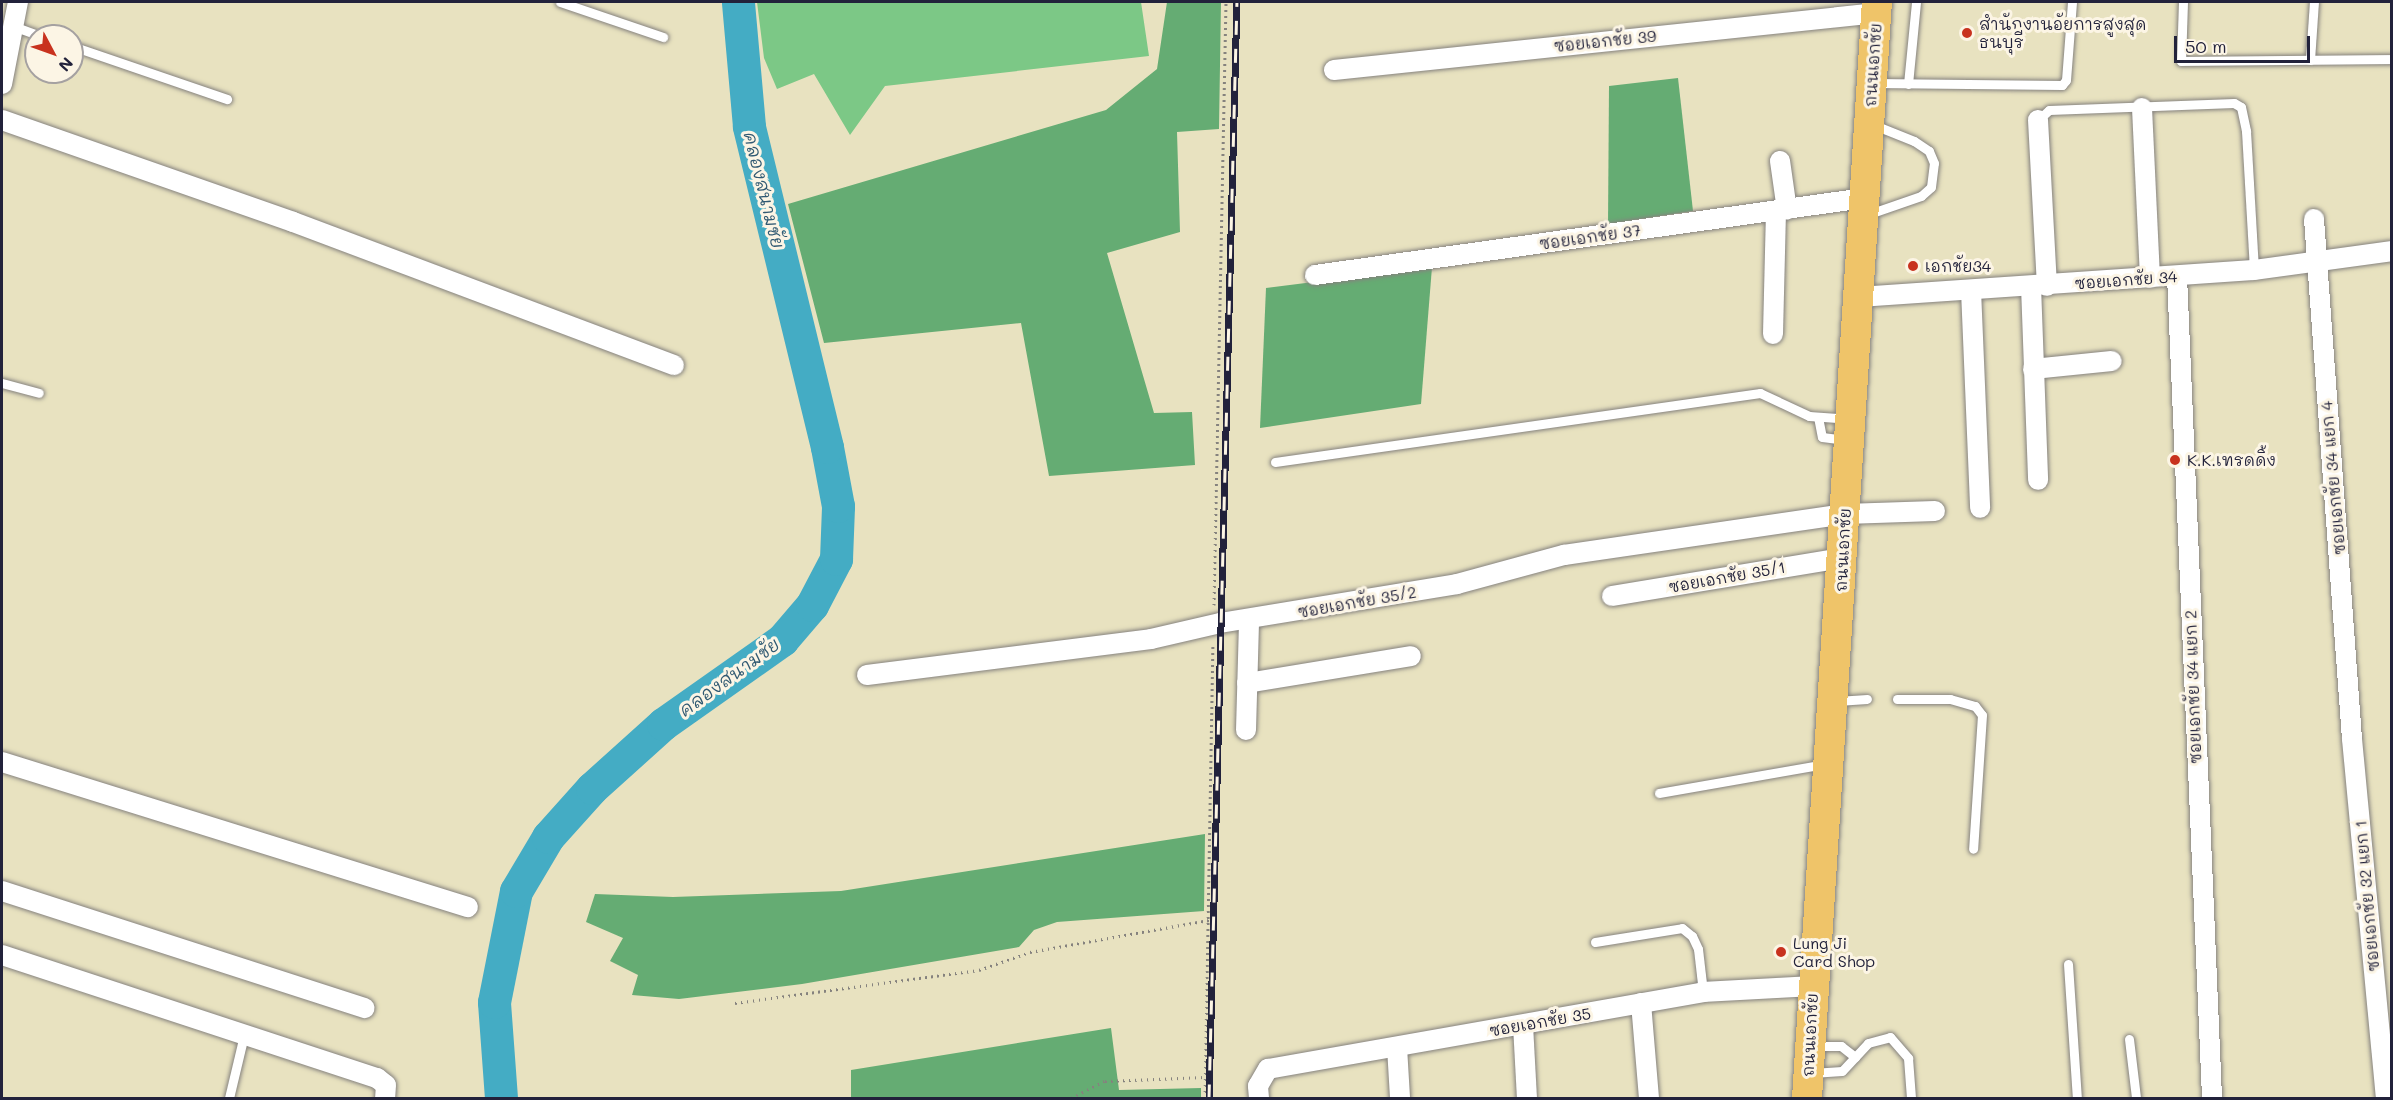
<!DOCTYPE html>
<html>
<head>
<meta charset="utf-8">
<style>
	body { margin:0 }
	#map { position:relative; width:2393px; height:1100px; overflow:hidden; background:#e8e2c0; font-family:Mali,"Playpen Sans Thai",sans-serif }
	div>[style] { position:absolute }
	.green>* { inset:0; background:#7cc886 }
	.forest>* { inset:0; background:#65ac73 }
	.river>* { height:33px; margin:-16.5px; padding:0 16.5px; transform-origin:16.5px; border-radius:16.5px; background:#44acc4 }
	.path>* { height:3px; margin-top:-1.5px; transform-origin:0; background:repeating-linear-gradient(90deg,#85827e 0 1.5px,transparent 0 6px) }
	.roads { filter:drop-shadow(0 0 2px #85827e) drop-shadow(0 0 2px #85827e) }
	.lane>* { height:9px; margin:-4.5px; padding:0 4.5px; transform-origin:4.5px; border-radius:4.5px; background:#fff }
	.street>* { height:20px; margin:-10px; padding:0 10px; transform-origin:10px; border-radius:10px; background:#fff }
	.primary>* { height:30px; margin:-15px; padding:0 15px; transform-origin:15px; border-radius:15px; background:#efc469 }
	.rail>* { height:7px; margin-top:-3.5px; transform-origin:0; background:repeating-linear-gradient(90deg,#fcf5e5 0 14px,#22223b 0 28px); box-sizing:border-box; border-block:2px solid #22223b }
	.dots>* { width:16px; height:16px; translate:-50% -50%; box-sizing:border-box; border:3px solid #fcf5e5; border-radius:50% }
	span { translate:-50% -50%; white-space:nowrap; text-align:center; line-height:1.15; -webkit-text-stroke:6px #fcf5e5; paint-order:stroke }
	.poi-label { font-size:16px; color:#22223b }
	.left { translate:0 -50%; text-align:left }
	.street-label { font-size:16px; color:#22223b }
	.water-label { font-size:18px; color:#305972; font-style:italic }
	.frame { position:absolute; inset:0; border:3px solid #22223b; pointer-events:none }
	.north { position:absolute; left:24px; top:24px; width:60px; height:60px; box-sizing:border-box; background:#fcf5e5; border:2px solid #a5a1a1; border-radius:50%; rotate:131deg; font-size:16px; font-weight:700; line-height:24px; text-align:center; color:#22223b }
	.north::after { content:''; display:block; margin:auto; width:21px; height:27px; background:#c8321e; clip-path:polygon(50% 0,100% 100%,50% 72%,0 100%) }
	.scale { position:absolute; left:2174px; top:36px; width:136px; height:27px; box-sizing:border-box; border:3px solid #22223b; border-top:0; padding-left:8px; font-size:18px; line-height:21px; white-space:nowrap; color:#22223b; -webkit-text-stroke:4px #fcf5e5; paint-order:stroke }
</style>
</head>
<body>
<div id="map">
	<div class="green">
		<div style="clip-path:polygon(757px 2px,1141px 2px,1149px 56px,885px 86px,850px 135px,814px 74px,777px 89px,764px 58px)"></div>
	</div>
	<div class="forest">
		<div style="clip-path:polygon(1167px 2px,1221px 2px,1219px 129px,1177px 132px,1180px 232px,1107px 253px,1154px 413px,1192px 412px,1195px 465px,1049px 476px,1021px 323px,824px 343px,788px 204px,1106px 110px,1157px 69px)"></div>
		<div style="clip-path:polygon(1678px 78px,1693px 211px,1608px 224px,1609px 86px)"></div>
		<div style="clip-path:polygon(1432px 267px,1421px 404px,1260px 428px,1266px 288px)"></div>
		<div style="clip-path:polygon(1205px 834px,1204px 911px,1057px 922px,1034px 930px,1019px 947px,802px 984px,679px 999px,632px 995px,638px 975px,610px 961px,623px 938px,586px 922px,595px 894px,673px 897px,841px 891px)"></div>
		<div style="clip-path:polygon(1111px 1028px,1119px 1090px,1201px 1088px,1201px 1098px,851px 1098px,851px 1070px)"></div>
	</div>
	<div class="river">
		<div style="left:501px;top:1098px;width:96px;rotate:-94.2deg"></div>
		<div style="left:494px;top:1002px;width:113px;rotate:-78.8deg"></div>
		<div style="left:516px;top:891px;width:63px;rotate:-59.3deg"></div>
		<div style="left:548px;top:837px;width:66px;rotate:-48.1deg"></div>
		<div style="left:592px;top:788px;width:96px;rotate:-42deg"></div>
		<div style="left:663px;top:724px;width:146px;rotate:-35.2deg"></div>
		<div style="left:782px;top:640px;width:46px;rotate:-49.4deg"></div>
		<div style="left:812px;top:605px;width:52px;rotate:-62.4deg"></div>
		<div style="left:836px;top:559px;width:53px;rotate:-87.8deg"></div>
		<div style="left:838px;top:506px;width:60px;rotate:-100.6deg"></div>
		<div style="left:827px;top:447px;width:330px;rotate:-103.7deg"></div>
		<div style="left:749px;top:126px;width:124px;rotate:-95.1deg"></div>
	</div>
	<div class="path">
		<div style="left:1214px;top:605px;width:603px;rotate:-88.86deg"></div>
		<div style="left:735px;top:1003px;width:246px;rotate:-7.7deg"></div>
		<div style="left:979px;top:970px;width:54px;rotate:-19.4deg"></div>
		<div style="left:1030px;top:952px;width:182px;rotate:-10.1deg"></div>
		<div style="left:1071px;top:1098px;width:38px;rotate:-27deg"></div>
		<div style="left:1105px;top:1081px;width:100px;rotate:-2.3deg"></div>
		<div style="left:1205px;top:1098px;width:454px;rotate:-89deg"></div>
	</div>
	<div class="roads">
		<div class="lane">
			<div style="left:560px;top:2px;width:109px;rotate:18.8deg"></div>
			<div style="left:2183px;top:2px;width:59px;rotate:91.9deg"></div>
			<div style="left:2181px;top:61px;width:211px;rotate:-0.5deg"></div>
			<div style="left:13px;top:26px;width:30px;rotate:20deg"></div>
			<div style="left:72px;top:46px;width:164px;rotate:18.9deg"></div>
			<div style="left:2310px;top:60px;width:58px;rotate:-86.1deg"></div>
			<div style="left:1874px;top:83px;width:188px;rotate:0.6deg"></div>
			<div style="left:2062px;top:85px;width:6px;rotate:-51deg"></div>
			<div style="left:2066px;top:80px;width:78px;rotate:-85.6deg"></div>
			<div style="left:1908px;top:84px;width:82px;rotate:-84.4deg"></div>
			<div style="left:2038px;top:120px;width:15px;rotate:-42deg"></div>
			<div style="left:2049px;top:110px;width:185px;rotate:-2.2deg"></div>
			<div style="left:2234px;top:103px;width:8px;rotate:30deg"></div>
			<div style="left:2241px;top:107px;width:25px;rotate:78deg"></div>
			<div style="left:2246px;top:131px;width:139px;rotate:86.7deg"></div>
			<div style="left:1869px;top:214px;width:55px;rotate:-19.1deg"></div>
			<div style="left:1921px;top:196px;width:13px;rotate:-42deg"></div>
			<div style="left:1931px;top:187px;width:24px;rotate:-83deg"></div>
			<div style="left:1934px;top:163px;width:13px;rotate:-113deg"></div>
			<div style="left:1929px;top:151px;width:18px;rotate:-146deg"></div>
			<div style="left:1914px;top:141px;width:43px;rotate:-158.2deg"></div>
			<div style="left:2px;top:383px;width:38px;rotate:15deg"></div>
			<div style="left:1818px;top:417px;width:20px;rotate:79deg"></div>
			<div style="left:1822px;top:437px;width:24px;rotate:7deg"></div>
			<div style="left:1275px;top:462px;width:490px;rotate:-8.1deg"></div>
			<div style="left:1760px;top:393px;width:54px;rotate:25.1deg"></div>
			<div style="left:1809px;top:416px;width:39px;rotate:4deg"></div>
			<div style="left:1897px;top:699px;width:53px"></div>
			<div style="left:1950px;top:699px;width:26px;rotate:16deg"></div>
			<div style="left:1975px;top:706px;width:11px;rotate:52deg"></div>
			<div style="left:1982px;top:715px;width:134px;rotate:93.8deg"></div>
			<div style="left:1837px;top:701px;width:30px;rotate:-4deg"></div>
			<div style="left:1659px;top:793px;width:169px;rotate:-9.9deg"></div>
			<div style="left:1595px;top:942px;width:88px;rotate:-9.1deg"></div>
			<div style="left:1682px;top:928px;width:13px;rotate:39deg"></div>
			<div style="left:1692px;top:936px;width:14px;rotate:65deg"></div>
			<div style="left:1698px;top:949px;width:43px;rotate:83.4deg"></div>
			<div style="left:2068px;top:964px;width:134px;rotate:86.2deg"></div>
			<div style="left:2129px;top:1039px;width:59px;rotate:83.2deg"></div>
			<div style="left:1815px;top:1046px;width:26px"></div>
			<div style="left:1841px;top:1046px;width:18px;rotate:38deg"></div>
			<div style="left:1812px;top:1073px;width:30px;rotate:-4deg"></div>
			<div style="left:1842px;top:1071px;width:38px;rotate:-47deg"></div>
			<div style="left:1868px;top:1043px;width:23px;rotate:-15deg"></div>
			<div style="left:1890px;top:1037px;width:28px;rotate:49deg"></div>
			<div style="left:1908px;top:1058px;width:40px;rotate:85.7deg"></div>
			<div style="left:229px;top:1098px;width:65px;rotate:-76.6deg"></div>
		</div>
		<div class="street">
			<div style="left:1334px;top:70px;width:546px;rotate:-5.99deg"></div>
			<div style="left:2px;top:84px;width:84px;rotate:-79deg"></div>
			<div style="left:2142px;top:108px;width:170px;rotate:87.3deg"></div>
			<div style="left:2px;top:120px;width:308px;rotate:19.3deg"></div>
			<div style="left:293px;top:222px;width:407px;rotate:20.6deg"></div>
			<div style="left:2038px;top:120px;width:166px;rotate:86.9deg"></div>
			<div style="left:1780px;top:161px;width:49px;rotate:81.9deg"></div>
			<div style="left:2314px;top:219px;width:521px;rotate:85.82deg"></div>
			<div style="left:2352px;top:739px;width:361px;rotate:84.6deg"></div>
			<div style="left:1315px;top:275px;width:554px;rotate:-7.98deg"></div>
			<div style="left:2177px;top:276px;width:823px;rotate:87.56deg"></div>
			<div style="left:2031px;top:286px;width:194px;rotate:87.9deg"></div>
			<div style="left:1971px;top:290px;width:218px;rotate:87.6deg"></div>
			<div style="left:1858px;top:297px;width:397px;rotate:-3.9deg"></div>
			<div style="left:2254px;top:270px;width:139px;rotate:-7.8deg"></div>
			<div style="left:1773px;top:334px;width:123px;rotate:-88.6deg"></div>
			<div style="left:2033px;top:369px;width:79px;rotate:-5.8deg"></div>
			<div style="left:1612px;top:596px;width:233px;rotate:-9.4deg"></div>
			<div style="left:867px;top:675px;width:286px;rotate:-7.2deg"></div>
			<div style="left:1151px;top:639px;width:71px;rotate:-13.1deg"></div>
			<div style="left:1220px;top:623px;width:240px;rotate:-9.3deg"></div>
			<div style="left:1457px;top:584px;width:111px;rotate:-15.2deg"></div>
			<div style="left:1564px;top:555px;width:284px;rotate:-8.3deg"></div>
			<div style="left:1845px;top:514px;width:90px;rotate:-1.9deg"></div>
			<div style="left:1247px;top:683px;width:166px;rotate:-9.3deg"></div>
			<div style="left:1246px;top:730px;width:109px;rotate:-88.4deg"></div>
			<div style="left:2px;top:762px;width:488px;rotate:17.3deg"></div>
			<div style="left:2px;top:891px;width:381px;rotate:17.9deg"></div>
			<div style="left:2px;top:955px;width:395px;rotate:18.2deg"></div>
			<div style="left:377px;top:1078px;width:11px;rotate:38deg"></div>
			<div style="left:386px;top:1085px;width:13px;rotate:94deg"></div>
			<div style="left:1641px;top:1003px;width:95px;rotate:85.2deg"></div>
			<div style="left:1523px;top:1025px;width:73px;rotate:86.9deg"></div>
			<div style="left:1397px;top:1047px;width:51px;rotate:86.6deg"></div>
			<div style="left:1259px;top:1098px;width:12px;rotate:-95deg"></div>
			<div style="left:1258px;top:1086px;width:20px;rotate:-60deg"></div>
			<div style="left:1268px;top:1069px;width:442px;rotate:-10deg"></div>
			<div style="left:1703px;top:992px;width:110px;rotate:-3.1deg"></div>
		</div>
		<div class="primary">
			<div style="left:1807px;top:1098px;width:1098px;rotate:-86.35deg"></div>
		</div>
	</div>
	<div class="rail">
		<div style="left:1209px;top:1098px;width:1096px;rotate:-88.54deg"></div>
	</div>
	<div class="dots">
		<div style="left:1967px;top:33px;background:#c8321e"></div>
		<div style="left:1913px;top:266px;background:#c8321e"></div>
		<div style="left:2175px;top:460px;background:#c8321e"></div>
		<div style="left:1781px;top:952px;background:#c8321e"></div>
	</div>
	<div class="poi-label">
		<span class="left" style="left:1979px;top:33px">สำนักงานอัยการสูงสุด<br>ธนบุรี</span>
		<span class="left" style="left:1925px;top:266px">เอกชัย34</span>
		<span class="left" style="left:2187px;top:460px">K.K.เทรดดิ้ง</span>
		<span class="left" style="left:1793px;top:952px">Lung Ji<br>Card Shop</span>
	</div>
	<div class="street-label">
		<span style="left:1605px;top:41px;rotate:-6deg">ซอยเอกชัย 39</span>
		<span style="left:1873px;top:65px;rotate:-86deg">ถนนเอกชัย</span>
		<span style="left:1590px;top:237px;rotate:-8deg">ซอยเอกชัย 37</span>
		<span style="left:2126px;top:280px;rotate:-4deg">ซอยเอกชัย 34</span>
		<span style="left:2333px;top:478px;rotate:-95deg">ซอยเอกชัย 34 แยก 4</span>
		<span style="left:1843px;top:550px;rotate:-87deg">ถนนเอกชัย</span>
		<span style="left:1727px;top:577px;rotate:-10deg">ซอยเอกชัย 35/1</span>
		<span style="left:1357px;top:602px;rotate:-10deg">ซอยเอกชัย 35/2</span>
		<span style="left:2193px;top:687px;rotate:-92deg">ซอยเอกชัย 34 แยก 2</span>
		<span style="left:2367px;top:896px;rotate:-95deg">ซอยเอกชัย 32 แยก 1</span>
		<span style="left:1540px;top:1022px;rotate:-10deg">ซอยเอกชัย 35</span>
		<span style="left:1810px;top:1035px;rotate:-87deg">ถนนเอกชัย</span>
	</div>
	<div class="water-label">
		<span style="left:764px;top:190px;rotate:76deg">คลองสนามชัย</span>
		<span style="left:729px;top:677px;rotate:-36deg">คลองสนามชัย</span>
	</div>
	<div class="frame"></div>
	<div class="north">N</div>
	<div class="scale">50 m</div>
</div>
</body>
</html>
